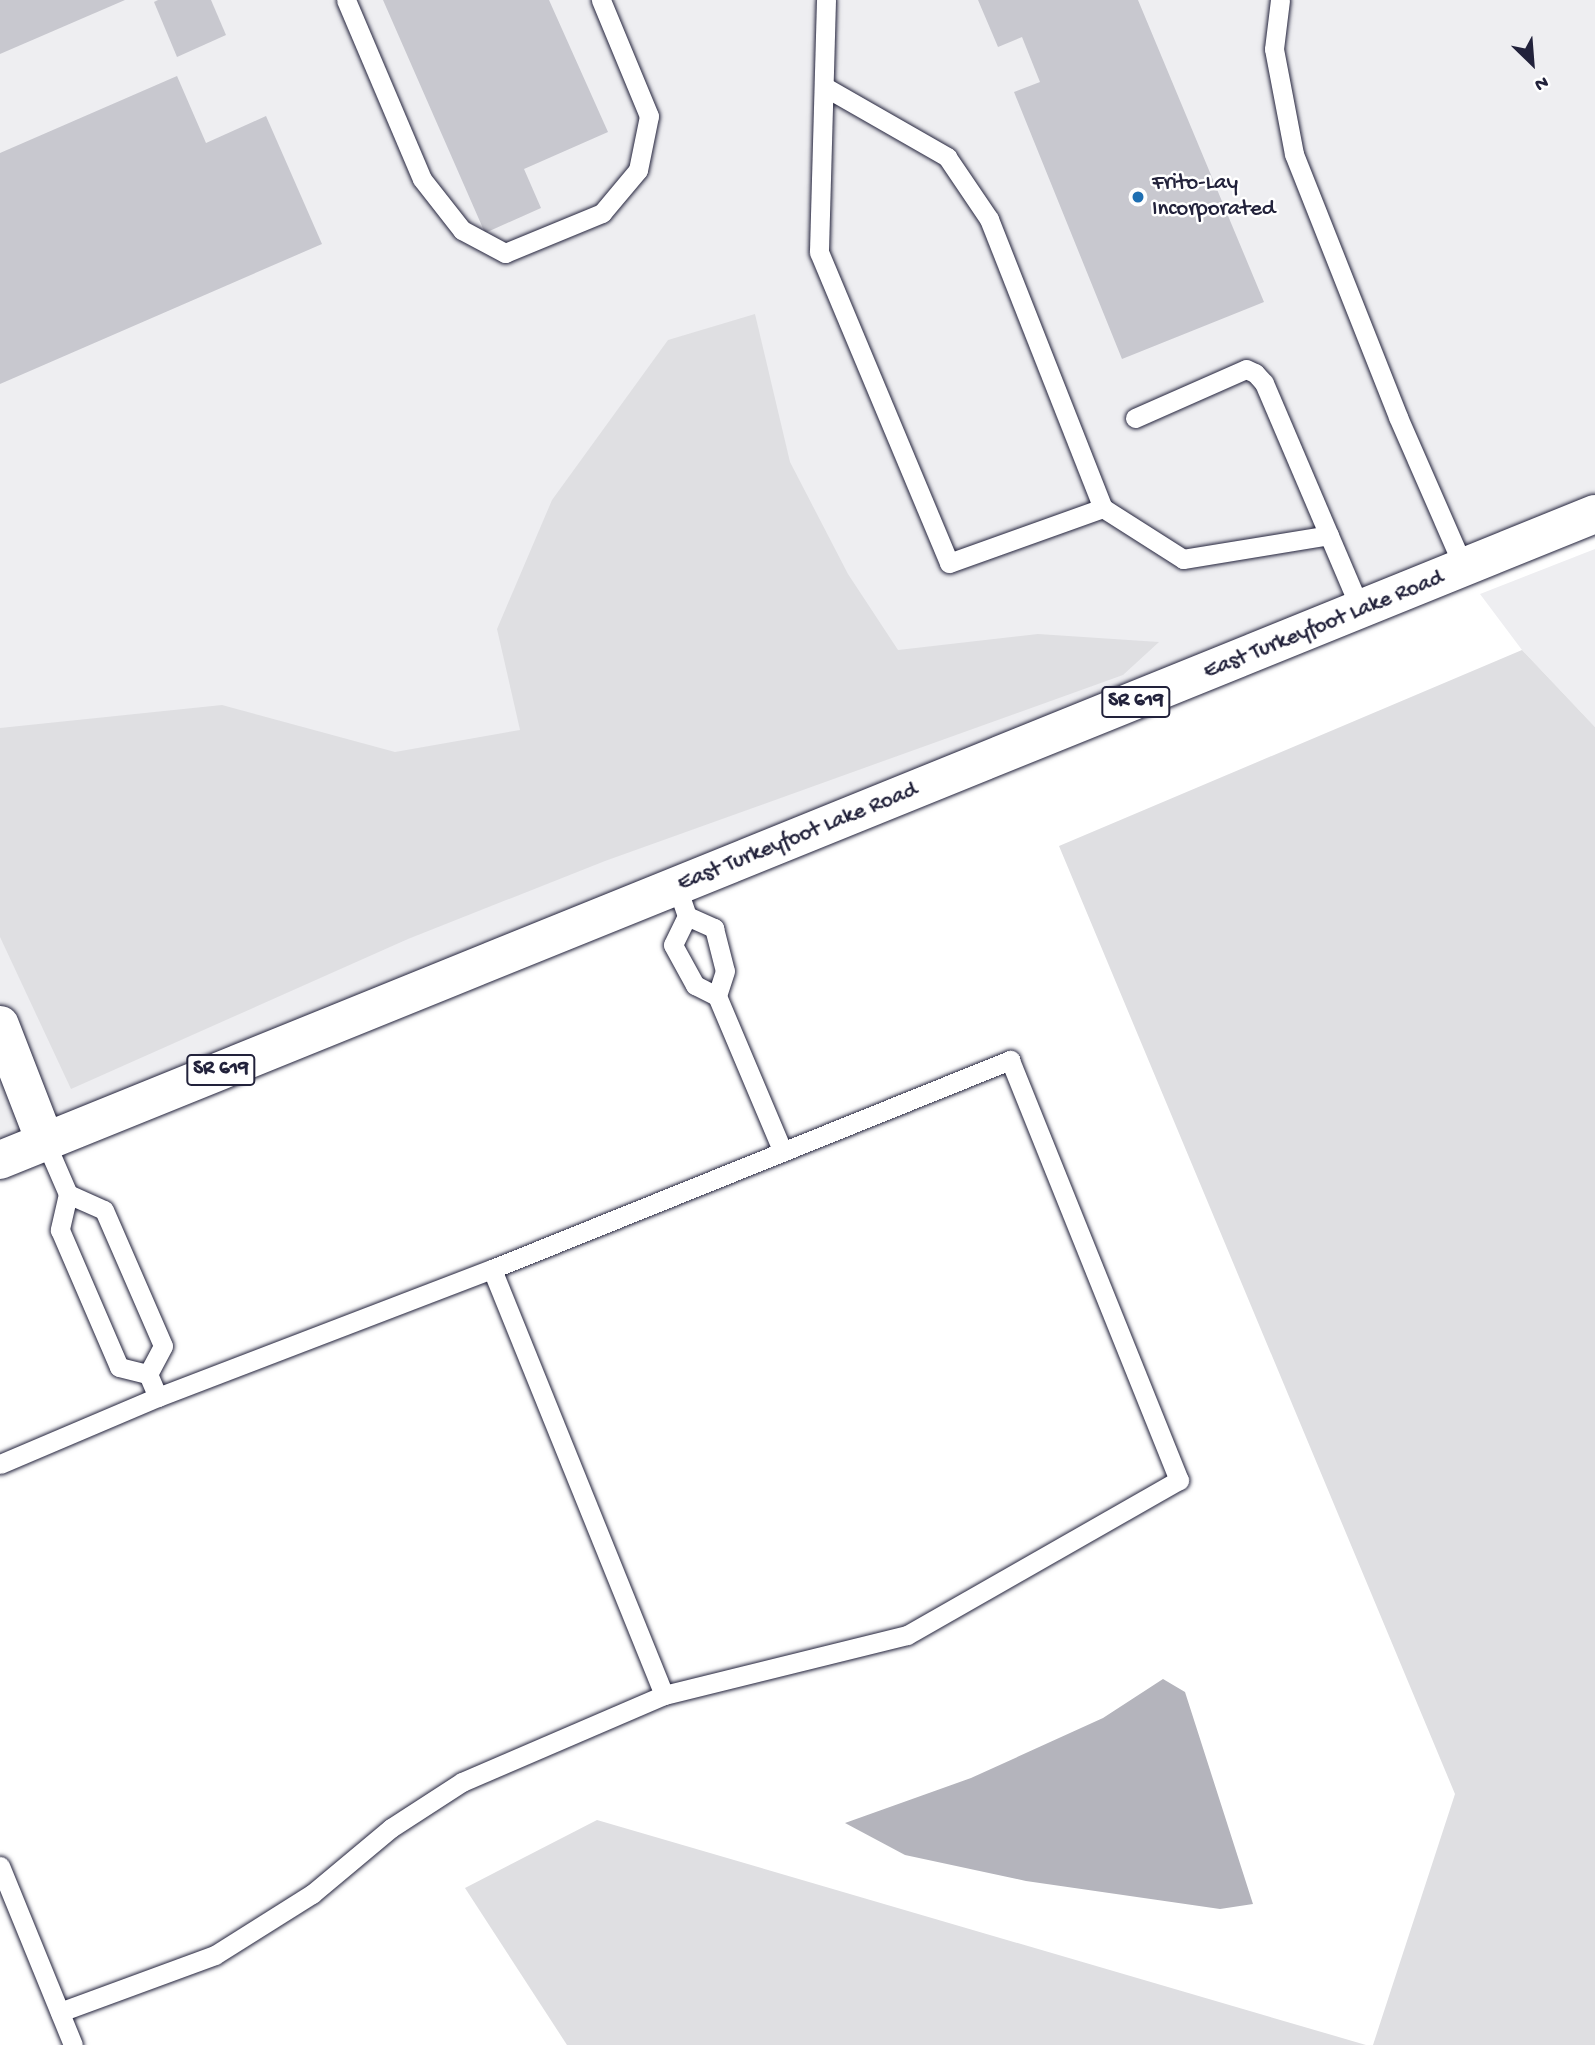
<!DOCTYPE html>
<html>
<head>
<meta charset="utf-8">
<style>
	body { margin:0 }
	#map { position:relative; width:1595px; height:2045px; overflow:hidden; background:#fff; font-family:"Gochi Hand",sans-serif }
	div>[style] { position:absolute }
	.built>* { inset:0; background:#eeeef1 }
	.green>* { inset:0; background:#dfdfe2 }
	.water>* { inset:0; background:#b4b4bc }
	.building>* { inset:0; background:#c8c8cf }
	.roads { filter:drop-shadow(0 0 2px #22223b) drop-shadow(0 0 2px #22223b) }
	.lane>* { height:19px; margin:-9.5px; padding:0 9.5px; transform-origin:9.5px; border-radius:9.5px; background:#fff }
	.street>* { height:38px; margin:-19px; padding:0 19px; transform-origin:19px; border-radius:19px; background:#fff }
	.primary>* { height:38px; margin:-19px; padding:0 19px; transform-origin:19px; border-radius:19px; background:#fff }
	.dots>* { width:19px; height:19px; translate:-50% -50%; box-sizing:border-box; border:4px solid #fff; border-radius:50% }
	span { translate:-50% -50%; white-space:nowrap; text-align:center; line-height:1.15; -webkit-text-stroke:5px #fff; paint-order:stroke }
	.shield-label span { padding:2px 5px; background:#fff; border:2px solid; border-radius:5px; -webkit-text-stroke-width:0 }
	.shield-label { font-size:21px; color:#22223b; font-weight:700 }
	.poi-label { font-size:23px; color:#22223b }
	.left { translate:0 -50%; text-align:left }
	.street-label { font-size:23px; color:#22223b }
	.north { position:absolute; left:1497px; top:28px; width:70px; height:70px; -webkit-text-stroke:5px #fff; paint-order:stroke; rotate:155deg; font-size:19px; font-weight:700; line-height:28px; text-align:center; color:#22223b }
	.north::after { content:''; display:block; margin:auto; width:24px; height:32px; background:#22223b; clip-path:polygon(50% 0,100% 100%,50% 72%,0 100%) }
</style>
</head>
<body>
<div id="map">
	<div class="built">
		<div style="clip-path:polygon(0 0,1595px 0,1595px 514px,0 1160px)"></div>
		<div style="clip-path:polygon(1595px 549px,1595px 727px,1522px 650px,1480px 594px)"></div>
	</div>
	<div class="green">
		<div style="clip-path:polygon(755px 314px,790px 462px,848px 574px,898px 650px,1038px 634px,1159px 642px,1123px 675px,605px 861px,408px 939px,71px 1089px,0 937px,0 728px,222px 705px,395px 752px,520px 730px,497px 629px,552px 500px,668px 340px)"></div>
		<div style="clip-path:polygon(1522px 650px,1595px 727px,1595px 2045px,1373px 2045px,1455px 1794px,1059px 846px)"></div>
		<div style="clip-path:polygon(597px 1820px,1366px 2045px,567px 2045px,465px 1888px)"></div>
	</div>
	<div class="water">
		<div style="clip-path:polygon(1163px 1679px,1185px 1692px,1253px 1904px,1220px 1909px,1026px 1881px,905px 1855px,845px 1823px,971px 1778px,1103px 1718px)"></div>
	</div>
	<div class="building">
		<div style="clip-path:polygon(0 0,125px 0,0 54px)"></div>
		<div style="clip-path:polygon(158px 0,211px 0,226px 35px,177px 57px,154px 2px)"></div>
		<div style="clip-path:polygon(383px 0,549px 0,608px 132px,524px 169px,541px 208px,485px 233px)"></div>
		<div style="clip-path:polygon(978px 0,1138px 0,1264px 302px,1122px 359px,1014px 92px,1040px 82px,1022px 37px,998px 47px)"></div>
		<div style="clip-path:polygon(177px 76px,206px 143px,266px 116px,322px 244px,0 384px,0 153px)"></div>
	</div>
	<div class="roads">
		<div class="lane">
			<div style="left:346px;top:0;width:194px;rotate:67deg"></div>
			<div style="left:422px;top:179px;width:65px;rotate:51.9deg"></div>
			<div style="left:462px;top:230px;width:49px;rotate:28.1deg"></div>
			<div style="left:505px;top:253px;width:105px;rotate:-22.4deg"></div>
			<div style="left:602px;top:213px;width:56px;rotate:-50.1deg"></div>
			<div style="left:638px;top:170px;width:55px;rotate:-78.5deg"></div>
			<div style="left:649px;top:116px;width:126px;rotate:-112.5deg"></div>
			<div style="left:826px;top:0;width:252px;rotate:91.6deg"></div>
			<div style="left:819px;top:252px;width:337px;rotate:67.3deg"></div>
			<div style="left:949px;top:563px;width:164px;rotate:-19.7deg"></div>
			<div style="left:1103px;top:508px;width:95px;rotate:32.5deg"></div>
			<div style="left:1183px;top:559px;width:148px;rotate:-9.3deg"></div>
			<div style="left:1280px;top:0;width:49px;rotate:97deg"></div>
			<div style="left:1274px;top:49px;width:107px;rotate:79.2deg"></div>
			<div style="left:1294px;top:154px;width:283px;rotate:68.4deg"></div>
			<div style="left:1398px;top:417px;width:165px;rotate:66.4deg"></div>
			<div style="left:825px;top:87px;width:141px;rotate:29.8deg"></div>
			<div style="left:947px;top:157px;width:75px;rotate:55.9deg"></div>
			<div style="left:989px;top:219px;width:311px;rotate:68.5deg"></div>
			<div style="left:1135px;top:418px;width:121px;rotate:-23.8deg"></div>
			<div style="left:1246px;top:369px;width:10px;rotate:24deg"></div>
			<div style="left:1255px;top:373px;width:13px;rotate:48deg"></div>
			<div style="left:1264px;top:383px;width:247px;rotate:66.9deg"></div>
			<div style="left:677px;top:887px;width:31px;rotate:71deg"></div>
			<div style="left:687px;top:916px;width:32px;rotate:116deg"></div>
			<div style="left:673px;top:945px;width:46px;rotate:61.2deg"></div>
			<div style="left:695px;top:985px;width:25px;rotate:27deg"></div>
			<div style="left:717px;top:996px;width:169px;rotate:67.1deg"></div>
			<div style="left:687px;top:916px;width:30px;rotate:24deg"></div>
			<div style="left:714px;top:928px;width:44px;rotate:75.7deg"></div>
			<div style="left:725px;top:971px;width:26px;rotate:108deg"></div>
			<div style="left:45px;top:1141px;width:58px;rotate:66.5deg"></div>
			<div style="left:68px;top:1194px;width:37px;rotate:103deg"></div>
			<div style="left:60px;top:1230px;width:149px;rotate:66.7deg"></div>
			<div style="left:119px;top:1367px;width:30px;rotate:14deg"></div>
			<div style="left:68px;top:1194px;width:39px;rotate:24deg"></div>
			<div style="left:104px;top:1210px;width:148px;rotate:66.5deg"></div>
			<div style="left:163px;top:1346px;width:32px;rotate:118deg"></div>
			<div style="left:148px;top:1374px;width:25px;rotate:67deg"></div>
			<div style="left:158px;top:1397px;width:358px;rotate:-21deg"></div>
			<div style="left:492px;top:1269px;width:559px;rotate:-21.97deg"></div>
			<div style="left:1010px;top:1060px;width:453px;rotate:68.1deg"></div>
			<div style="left:1179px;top:1480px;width:313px;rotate:150.3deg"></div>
			<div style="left:907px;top:1635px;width:250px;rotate:166.1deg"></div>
			<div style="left:664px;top:1695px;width:459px;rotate:-112deg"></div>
			<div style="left:0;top:1464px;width:172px;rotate:-23deg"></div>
			<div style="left:0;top:1866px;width:193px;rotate:67.8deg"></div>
			<div style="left:60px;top:2012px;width:165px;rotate:-20.2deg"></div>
			<div style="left:215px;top:1955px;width:115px;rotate:-32.2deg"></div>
			<div style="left:312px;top:1894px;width:103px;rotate:-39.9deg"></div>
			<div style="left:391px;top:1828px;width:85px;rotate:-32.9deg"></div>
			<div style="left:462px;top:1782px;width:220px;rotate:-23.3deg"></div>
		</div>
		<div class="street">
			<div style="left:0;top:1025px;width:124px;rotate:68.8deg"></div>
		</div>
		<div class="primary">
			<div style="left:0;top:1160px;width:1721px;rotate:-22.05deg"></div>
		</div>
	</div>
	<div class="dots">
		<div style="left:1138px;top:197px;background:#1f6fb2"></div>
	</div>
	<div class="shield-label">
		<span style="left:1136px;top:702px">SR 619</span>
		<span style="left:221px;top:1070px">SR 619</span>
	</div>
	<div class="poi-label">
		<span class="left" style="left:1152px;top:197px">Frito-Lay<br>Incorporated</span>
	</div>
	<div class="street-label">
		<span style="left:1324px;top:626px;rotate:-22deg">East Turkeyfoot Lake Road</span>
		<span style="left:798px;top:838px;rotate:-22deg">East Turkeyfoot Lake Road</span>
	</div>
	<div class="north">N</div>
</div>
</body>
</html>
